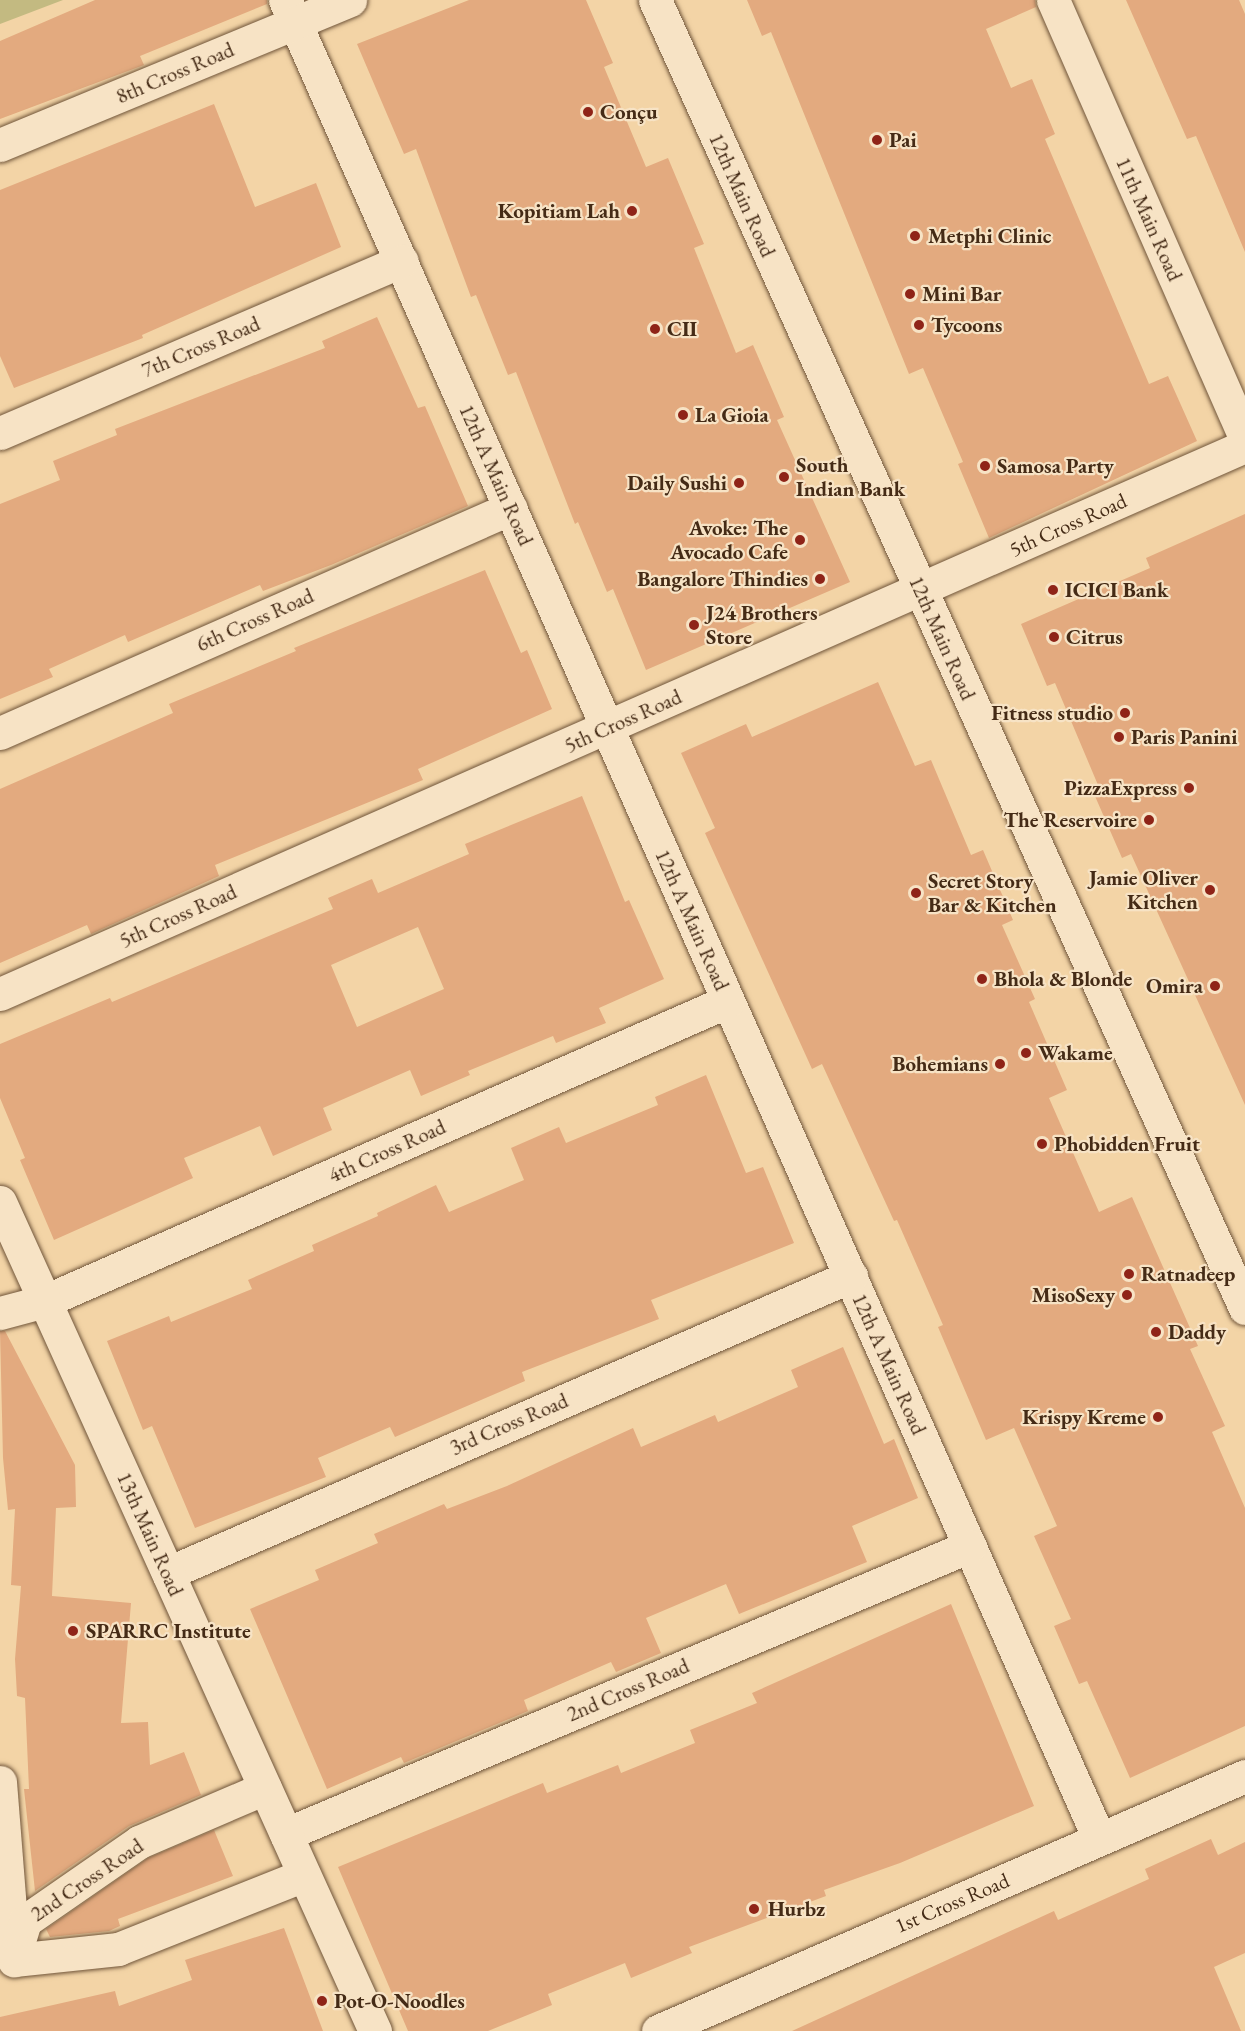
<!DOCTYPE html>
<html>
<head>
<meta charset="utf-8">
<style>
	body { margin:0 }
	#map { position:relative; width:1245px; height:2031px; overflow:hidden; background:#f3d4a6; font-family:"EB Garamond",serif }
	div>[style] { position:absolute }
	.green>* { inset:0; background:#c3ba81 }
	.building>* { inset:0; background:#e3aa7f }
	.roads { filter:drop-shadow(0 0 2px #70553a) drop-shadow(0 0 2px #70553a) }
	.street>* { height:33px; margin:-16.5px; padding:0 16.5px; transform-origin:16.5px; border-radius:16.5px; background:#f7e3c5 }
	.secondary>* { height:33px; margin:-16.5px; padding:0 16.5px; transform-origin:16.5px; border-radius:16.5px; background:#f7e3c5 }
	.dots>* { width:16px; height:16px; translate:-50% -50%; box-sizing:border-box; border:3px solid #f7e3c5; border-radius:50% }
	span { translate:-50% -50%; white-space:nowrap; text-align:center; line-height:1.15; -webkit-text-stroke:4.5px #f7e3c5; paint-order:stroke }
	.street-label { font-size:21px; color:#452b16 }
	.poi-label { font-size:21px; color:#452b16; font-weight:700 }
	.left { translate:0 -50%; text-align:left }
	.right { translate:-100% -50%; text-align:right }
</style>
</head>
<body>
<div id="map">
	<div class="green">
		<div style="clip-path:polygon(0 0,63px 0,0 24px)"></div>
	</div>
	<div class="building">
		<div style="clip-path:polygon(95px 0,267px 0,267px 4px,140px 56px,144px 65px,0 119px,0 41px)"></div>
		<div style="clip-path:polygon(469px 0,586px 0,613px 63px,604px 67px,646px 167px,668px 158px,704px 244px,694px 248px,736px 353px,753px 345px,784px 417px,777px 420px,850px 582px,646px 670px,613px 589px,607px 592px,578px 522px,575px 524px,516px 372px,508px 375px,476px 295px,471px 297px,416px 149px,404px 154px,357px 44px)"></div>
		<div style="clip-path:polygon(747px 0,1035px 0,1036px 7px,986px 29px,1011px 88px,1032px 79px,1055px 134px,1045px 139px,1149px 384px,1168px 376px,1197px 441px,989px 538px,958px 464px,963px 462px,923px 368px,909px 374px,771px 32px,762px 36px)"></div>
		<div style="clip-path:polygon(1126px 0,1239px 0,1245px 14px,1245px 252px,1196px 136px,1187px 139px)"></div>
		<div style="clip-path:polygon(214px 104px,255px 207px,316px 183px,341px 247px,142px 335px,143px 338px,14px 388px,0 356px,0 190px)"></div>
		<div style="clip-path:polygon(377px 317px,418px 408px,425px 406px,468px 506px,331px 565px,263px 591px,260px 585px,128px 642px,125px 635px,49px 669px,53px 677px,0 699px,0 504px,60px 480px,53px 461px,117px 435px,115px 429px,325px 348px,322px 341px)"></div>
		<div style="clip-path:polygon(1245px 514px,1245px 1105px,1131px 854px,1122px 858px,1091px 787px,1098px 785px,1055px 683px,1047px 686px,1021px 624px,1150px 568px,1146px 558px)"></div>
		<div style="clip-path:polygon(485px 570px,521px 653px,527px 650px,552px 709px,418px 769px,423px 780px,215px 865px,219px 876px,91px 934px,87px 925px,0 963px,0 789px,173px 713px,169px 704px,296px 651px,294px 648px)"></div>
		<div style="clip-path:polygon(878px 682px,915px 766px,931px 760px,971px 855px,983px 850px,1013px 920px,1002px 925px,1035px 999px,1029px 1002px,1067px 1090px,1049px 1098px,1099px 1212px,1132px 1197px,1198px 1346px,1190px 1349px,1225px 1426px,1212px 1432px,1245px 1508px,1245px 1726px,1130px 1778px,1087px 1681px,1079px 1684px,1054px 1626px,1071px 1619px,1034px 1536px,1057px 1526px,1014px 1428px,986px 1440px,938px 1327px,943px 1325px,897px 1220px,894px 1221px,822px 1064px,812px 1069px,705px 833px,715px 828px,681px 753px,746px 724px,752px 737px)"></div>
		<div style="clip-path:polygon(evenodd,582px 796px,625px 902px,629px 900px,664px 979px,599px 1008px,606px 1023px,556px 1043px,553px 1036px,468px 1071px,470px 1075px,421px 1096px,410px 1070px,323px 1108px,332px 1130px,273px 1156px,260px 1126px,184px 1158px,193px 1178px,54px 1240px,20px 1160px,25px 1158px,0 1098px,0 1044px,110px 998px,112px 1002px,333px 909px,328px 898px,372px 879px,378px 893px,469px 854px,465px 844px,582px 796px,418px 927px,444px 989px,357px 1027px,331px 965px,418px 927px)"></div>
		<div style="clip-path:polygon(706px 1075px,746px 1173px,763px 1167px,794px 1243px,651px 1300px,659px 1319px,522px 1372px,525px 1381px,395px 1437px,390px 1427px,318px 1458px,326px 1477px,195px 1528px,152px 1426px,143px 1430px,107px 1341px,169px 1316px,171px 1322px,252px 1289px,248px 1280px,314px 1251px,312px 1245px,378px 1216px,377px 1213px,436px 1185px,449px 1212px,524px 1180px,511px 1148px,559px 1127px,566px 1143px,658px 1105px,655px 1097px)"></div>
		<div style="clip-path:polygon(0 1331px,5px 1331px,75px 1465px,76px 1507px,56px 1508px,52px 1596px,131px 1603px,121px 1723px,148px 1722px,150px 1765px,184px 1752px,201px 1795px,129px 1826px,35px 1891px,24px 1789px,29px 1789px,25px 1698px,17px 1696px,15px 1659px,21px 1586px,11px 1585px,15px 1509px,8px 1510px,3px 1458px)"></div>
		<div style="clip-path:polygon(843px 1347px,884px 1444px,894px 1439px,918px 1498px,852px 1526px,867px 1562px,739px 1614px,726px 1584px,646px 1618px,661px 1653px,616px 1672px,611px 1662px,524px 1700px,528px 1711px,404px 1763px,401px 1757px,327px 1789px,250px 1609px,319px 1580px,315px 1570px,378px 1543px,374px 1534px,444px 1504px,447px 1509px,507px 1486px,633px 1428px,641px 1447px,715px 1415px,718px 1422px,798px 1387px,791px 1370px)"></div>
		<div style="clip-path:polygon(951px 1604px,1034px 1806px,900px 1863px,824px 1890px,826px 1896px,689px 1947px,692px 1953px,631px 1978px,625px 1963px,548px 1994px,552px 2005px,488px 2031px,408px 2031px,338px 1867px,543px 1783px,547px 1793px,618px 1765px,621px 1773px,695px 1743px,690px 1730px,757px 1703px,752px 1693px)"></div>
		<div style="clip-path:polygon(214px 1830px,233px 1876px,118px 1919px,120px 1926px,109px 1931px,50px 1937px,46px 1929px,148px 1858px)"></div>
		<div style="clip-path:polygon(1211px 1839px,1218px 1855px,1245px 1842px,1245px 1953px,1214px 1967px,1241px 2031px,792px 2031px,1054px 1911px,1058px 1920px,1149px 1879px,1145px 1869px)"></div>
		<div style="clip-path:polygon(284px 1928px,323px 2031px,0 2031px,0 2017px,115px 1991px,119px 2006px,192px 1980px,185px 1960px)"></div>
	</div>
	<div class="roads">
		<div class="street">
			<div style="left:285px;top:0;width:2011px;rotate:66.12deg"></div>
			<div style="left:1053px;top:0;width:478px;rotate:66.3deg"></div>
			<div style="left:0;top:145px;width:379px;rotate:-22.5deg"></div>
			<div style="left:0;top:433px;width:437px;rotate:-23.2deg"></div>
			<div style="left:0;top:733px;width:558px;rotate:-23.76deg"></div>
			<div style="left:0;top:994px;width:1360px;rotate:-23.76deg"></div>
			<div style="left:0;top:1313px;width:47px;rotate:-14.9deg"></div>
			<div style="left:45px;top:1301px;width:746px;rotate:-23.71deg"></div>
			<div style="left:168px;top:1573px;width:745px;rotate:-23.5deg"></div>
			<div style="left:0;top:1782px;width:179px;rotate:85.5deg"></div>
			<div style="left:14px;top:1960px;width:105px;rotate:-6deg"></div>
			<div style="left:118px;top:1949px;width:200px;rotate:-21.7deg"></div>
			<div style="left:286px;top:1834px;width:742px;rotate:-22.83deg"></div>
			<div style="left:15px;top:1954px;width:34px;rotate:-73deg"></div>
			<div style="left:25px;top:1921px;width:139px;rotate:-34.7deg"></div>
			<div style="left:139px;top:1842px;width:137px;rotate:-23.2deg"></div>
			<div style="left:658px;top:2031px;width:640px;rotate:-23.48deg"></div>
		</div>
		<div class="secondary">
			<div style="left:655px;top:0;width:1435px;rotate:65.72deg"></div>
			<div style="left:0;top:1202px;width:910px;rotate:65.66deg"></div>
		</div>
	</div>
	<div class="dots">
		<div style="left:588px;top:112px;background:#8f2418"></div>
		<div style="left:877px;top:140px;background:#8f2418"></div>
		<div style="left:632px;top:211px;background:#8f2418"></div>
		<div style="left:915px;top:236px;background:#8f2418"></div>
		<div style="left:910px;top:294px;background:#8f2418"></div>
		<div style="left:919px;top:325px;background:#8f2418"></div>
		<div style="left:655px;top:329px;background:#8f2418"></div>
		<div style="left:683px;top:415px;background:#8f2418"></div>
		<div style="left:985px;top:466px;background:#8f2418"></div>
		<div style="left:784px;top:477px;background:#8f2418"></div>
		<div style="left:739px;top:483px;background:#8f2418"></div>
		<div style="left:800px;top:540px;background:#8f2418"></div>
		<div style="left:820px;top:579px;background:#8f2418"></div>
		<div style="left:1053px;top:590px;background:#8f2418"></div>
		<div style="left:694px;top:625px;background:#8f2418"></div>
		<div style="left:1054px;top:637px;background:#8f2418"></div>
		<div style="left:1125px;top:713px;background:#8f2418"></div>
		<div style="left:1119px;top:737px;background:#8f2418"></div>
		<div style="left:1189px;top:788px;background:#8f2418"></div>
		<div style="left:1149px;top:820px;background:#8f2418"></div>
		<div style="left:1210px;top:890px;background:#8f2418"></div>
		<div style="left:916px;top:893px;background:#8f2418"></div>
		<div style="left:982px;top:979px;background:#8f2418"></div>
		<div style="left:1215px;top:986px;background:#8f2418"></div>
		<div style="left:1026px;top:1053px;background:#8f2418"></div>
		<div style="left:1000px;top:1064px;background:#8f2418"></div>
		<div style="left:1042px;top:1144px;background:#8f2418"></div>
		<div style="left:1129px;top:1274px;background:#8f2418"></div>
		<div style="left:1127px;top:1295px;background:#8f2418"></div>
		<div style="left:1156px;top:1332px;background:#8f2418"></div>
		<div style="left:1158px;top:1417px;background:#8f2418"></div>
		<div style="left:73px;top:1631px;background:#8f2418"></div>
		<div style="left:754px;top:1909px;background:#8f2418"></div>
		<div style="left:322px;top:2001px;background:#8f2418"></div>
	</div>
	<div class="street-label">
		<span style="left:175px;top:73px;rotate:-23deg">8th Cross Road</span>
		<span style="left:742px;top:195px;rotate:66deg">12th Main Road</span>
		<span style="left:1149px;top:219px;rotate:66deg">11th Main Road</span>
		<span style="left:201px;top:347px;rotate:-23deg">7th Cross Road</span>
		<span style="left:496px;top:475px;rotate:66deg">12th A Main Road</span>
		<span style="left:1068px;top:525px;rotate:-24deg">5th Cross Road</span>
		<span style="left:255px;top:620px;rotate:-24deg">6th Cross Road</span>
		<span style="left:942px;top:638px;rotate:66deg">12th Main Road</span>
		<span style="left:623px;top:721px;rotate:-24deg">5th Cross Road</span>
		<span style="left:178px;top:916px;rotate:-24deg">5th Cross Road</span>
		<span style="left:692px;top:920px;rotate:66deg">12th A Main Road</span>
		<span style="left:387px;top:1151px;rotate:-24deg">4th Cross Road</span>
		<span style="left:889px;top:1364px;rotate:66deg">12th A Main Road</span>
		<span style="left:509px;top:1424px;rotate:-23deg">3rd Cross Road</span>
		<span style="left:150px;top:1534px;rotate:66deg">13th Main Road</span>
		<span style="left:628px;top:1690px;rotate:-23deg">2nd Cross Road</span>
		<span style="left:87px;top:1880px;rotate:-34deg">2nd Cross Road</span>
		<span style="left:952px;top:1903px;rotate:-23deg">1st Cross Road</span>
	</div>
	<div class="poi-label">
		<span class="left" style="left:600px;top:112px">Conçu</span>
		<span class="left" style="left:889px;top:140px">Pai</span>
		<span class="right" style="left:620px;top:211px">Kopitiam Lah</span>
		<span class="left" style="left:928px;top:236px">Metphi Clinic</span>
		<span class="left" style="left:922px;top:294px">Mini Bar</span>
		<span class="left" style="left:931px;top:325px">Tycoons</span>
		<span class="left" style="left:667px;top:329px">CII</span>
		<span class="left" style="left:695px;top:415px">La Gioia</span>
		<span class="left" style="left:796px;top:477px">South<br>Indian Bank</span>
		<span class="left" style="left:997px;top:466px">Samosa Party</span>
		<span class="right" style="left:727px;top:483px">Daily Sushi</span>
		<span class="right" style="left:788px;top:540px">Avoke: The<br>Avocado Cafe</span>
		<span class="right" style="left:808px;top:579px">Bangalore Thindies</span>
		<span class="left" style="left:1065px;top:590px">ICICI Bank</span>
		<span class="left" style="left:706px;top:625px">J24 Brothers<br>Store</span>
		<span class="left" style="left:1066px;top:637px">Citrus</span>
		<span class="right" style="left:1113px;top:713px">Fitness studio</span>
		<span class="left" style="left:1131px;top:737px">Paris Panini</span>
		<span class="right" style="left:1177px;top:788px">PizzaExpress</span>
		<span class="right" style="left:1137px;top:820px">The Reservoire</span>
		<span class="right" style="left:1198px;top:890px">Jamie Oliver<br>Kitchen</span>
		<span class="left" style="left:928px;top:893px">Secret Story<br>Bar &amp; Kitchen</span>
		<span class="left" style="left:994px;top:979px">Bhola &amp; Blonde</span>
		<span class="right" style="left:1203px;top:986px">Omira</span>
		<span class="left" style="left:1038px;top:1053px">Wakame</span>
		<span class="right" style="left:988px;top:1064px">Bohemians</span>
		<span class="left" style="left:1054px;top:1144px">Phobidden Fruit</span>
		<span class="left" style="left:1141px;top:1274px">Ratnadeep</span>
		<span class="right" style="left:1115px;top:1295px">MisoSexy</span>
		<span class="left" style="left:1168px;top:1332px">Daddy</span>
		<span class="right" style="left:1146px;top:1417px">Krispy Kreme</span>
		<span class="left" style="left:86px;top:1631px">SPARRC Institute</span>
		<span class="left" style="left:768px;top:1909px">Hurbz</span>
		<span class="left" style="left:334px;top:2001px">Pot-O-Noodles</span>
	</div>
</div>
</body>
</html>
